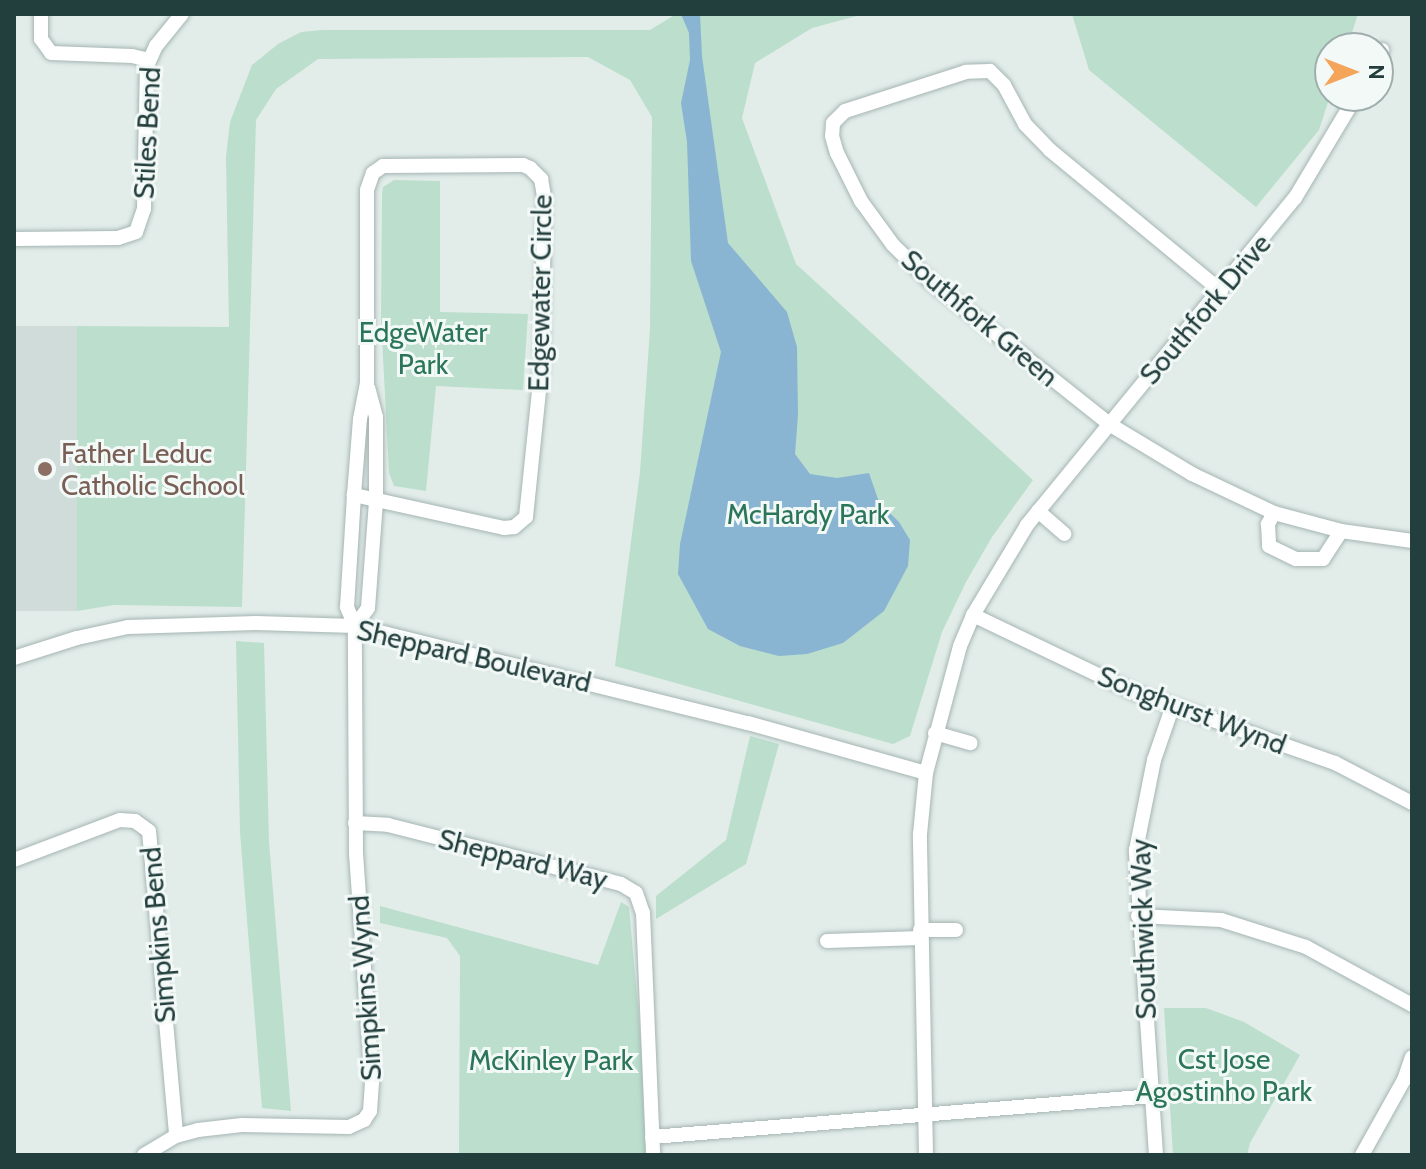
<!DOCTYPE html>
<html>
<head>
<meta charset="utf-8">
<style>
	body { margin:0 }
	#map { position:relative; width:1426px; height:1169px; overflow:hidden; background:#e2edea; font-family:Cabin,sans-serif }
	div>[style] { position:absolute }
	.built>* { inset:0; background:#d0dcda; transform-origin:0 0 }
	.green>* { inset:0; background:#bbdecd }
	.water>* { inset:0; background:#89b5d2 }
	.roads { filter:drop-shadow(0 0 2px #a5b5b3) drop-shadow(0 0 2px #a5b5b3) }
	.minor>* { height:14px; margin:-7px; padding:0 7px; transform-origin:7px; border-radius:7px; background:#fff }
	.dots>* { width:22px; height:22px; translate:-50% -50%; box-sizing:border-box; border:4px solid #f3f9f7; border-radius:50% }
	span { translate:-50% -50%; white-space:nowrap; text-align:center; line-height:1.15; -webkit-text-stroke:6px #f3f9f7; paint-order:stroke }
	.street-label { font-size:28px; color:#223e3d }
	.park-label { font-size:28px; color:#2b765a }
	.education-label { font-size:28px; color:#785e54 }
	.left { translate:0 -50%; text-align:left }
	.frame { position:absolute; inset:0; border:16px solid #223e3d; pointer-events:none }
	.north { position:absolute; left:1314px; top:32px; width:80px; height:80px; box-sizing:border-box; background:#f3f9f7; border:2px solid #9faead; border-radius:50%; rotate:90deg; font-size:22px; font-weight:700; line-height:32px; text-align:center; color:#223e3d }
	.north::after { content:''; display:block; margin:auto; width:28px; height:36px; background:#f4a559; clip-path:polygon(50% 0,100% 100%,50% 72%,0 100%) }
</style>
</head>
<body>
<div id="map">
	<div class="built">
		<div style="left:77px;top:326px;width:285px;height:63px;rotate:90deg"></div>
	</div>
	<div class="green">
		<div style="clip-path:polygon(676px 14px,864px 14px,812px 28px,755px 63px,742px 118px,796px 264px,1033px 480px,992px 537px,966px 582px,942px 632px,910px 736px,893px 744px,615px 666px,640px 472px,650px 329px,652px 117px,630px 80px,588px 57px,318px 59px,276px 89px,256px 120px,242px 607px,114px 605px,77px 611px,77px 326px,229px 327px,226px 157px,230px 122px,252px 65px,278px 44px,301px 32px,322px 30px,650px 30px)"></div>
		<div style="clip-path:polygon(1072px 14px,1358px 14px,1347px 48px,1330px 48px,1330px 96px,1319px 130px,1256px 207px,1089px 70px)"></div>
		<div style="clip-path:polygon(394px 180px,440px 181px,440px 312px,528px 314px,523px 390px,436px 386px,426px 491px,394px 486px,389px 473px,381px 318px,382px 194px,383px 187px)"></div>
		<div style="clip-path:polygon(236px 641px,264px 643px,269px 842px,291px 1111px,262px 1108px,240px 832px)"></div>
		<div style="clip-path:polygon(750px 736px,779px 744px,746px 864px,656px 919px,656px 896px,726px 840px)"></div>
		<div style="clip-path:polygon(621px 902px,629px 907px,651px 1155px,459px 1155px,460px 956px,447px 938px,380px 923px,380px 906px,598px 965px)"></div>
		<div style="clip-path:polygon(1164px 1008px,1206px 1008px,1244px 1022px,1300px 1055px,1250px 1143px,1247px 1155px,1173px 1155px)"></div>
	</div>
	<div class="water">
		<div style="clip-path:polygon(681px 14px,700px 14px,702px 56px,728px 243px,787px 312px,797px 347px,798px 415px,795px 454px,810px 474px,837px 478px,869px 473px,879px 502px,899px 522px,910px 540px,908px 566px,884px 611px,843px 643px,807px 654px,779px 656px,740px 646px,708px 629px,678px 574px,680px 544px,721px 352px,691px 261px,687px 142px,681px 103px,690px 60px,689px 33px)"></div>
	</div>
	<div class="roads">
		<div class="minor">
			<div style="left:41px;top:14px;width:25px;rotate:90deg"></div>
			<div style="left:41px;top:39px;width:17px;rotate:54deg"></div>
			<div style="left:51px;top:53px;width:81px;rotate:2.1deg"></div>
			<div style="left:132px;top:56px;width:17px;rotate:13deg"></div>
			<div style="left:1378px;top:58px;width:9px;rotate:-63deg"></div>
			<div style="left:14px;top:239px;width:104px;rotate:-0.6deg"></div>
			<div style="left:118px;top:238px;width:19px;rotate:-18deg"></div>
			<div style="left:136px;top:232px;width:24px;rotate:-71deg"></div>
			<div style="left:144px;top:209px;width:143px;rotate:-88.8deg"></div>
			<div style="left:147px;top:66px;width:22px;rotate:-66deg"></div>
			<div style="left:156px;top:46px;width:41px;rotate:-50.9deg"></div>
			<div style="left:1221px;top:291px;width:222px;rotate:-140.5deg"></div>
			<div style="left:1050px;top:150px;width:36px;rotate:-134deg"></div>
			<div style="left:1025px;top:124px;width:44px;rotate:-118.3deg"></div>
			<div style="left:1004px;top:85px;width:20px;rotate:-135deg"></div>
			<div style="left:990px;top:71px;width:24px;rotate:178deg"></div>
			<div style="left:966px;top:72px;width:127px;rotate:162.1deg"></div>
			<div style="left:845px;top:111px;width:17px;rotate:135deg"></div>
			<div style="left:833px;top:123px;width:13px;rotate:94deg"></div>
			<div style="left:832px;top:136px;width:18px;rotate:74deg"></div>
			<div style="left:837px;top:153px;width:54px;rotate:63.4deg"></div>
			<div style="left:861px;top:201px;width:54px;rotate:54deg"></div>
			<div style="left:893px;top:245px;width:54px;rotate:44.3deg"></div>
			<div style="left:932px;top:283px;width:226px;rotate:38.5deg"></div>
			<div style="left:1109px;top:424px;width:97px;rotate:31.1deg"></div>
			<div style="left:1192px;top:474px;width:91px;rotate:25.4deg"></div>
			<div style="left:1274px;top:513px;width:69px;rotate:15deg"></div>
			<div style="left:1341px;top:531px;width:72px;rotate:8deg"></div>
			<div style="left:1038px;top:511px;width:35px;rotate:41deg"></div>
			<div style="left:1274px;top:513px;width:13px;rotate:119deg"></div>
			<div style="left:1268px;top:524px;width:22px;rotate:87deg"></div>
			<div style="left:1269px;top:546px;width:30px;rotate:26deg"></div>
			<div style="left:1296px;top:559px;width:27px"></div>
			<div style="left:1323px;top:559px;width:33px;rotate:-57deg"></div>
			<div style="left:973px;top:615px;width:181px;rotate:25.6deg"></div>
			<div style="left:1136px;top:693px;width:211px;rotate:19.4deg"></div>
			<div style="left:1335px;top:763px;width:87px;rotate:27.5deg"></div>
			<div style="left:355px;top:626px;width:22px;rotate:-54deg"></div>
			<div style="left:368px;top:608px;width:107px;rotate:-85.7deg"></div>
			<div style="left:376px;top:501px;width:84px;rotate:-90deg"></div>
			<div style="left:376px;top:417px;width:30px;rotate:-105deg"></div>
			<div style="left:14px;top:658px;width:66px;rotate:-17.6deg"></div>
			<div style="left:77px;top:638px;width:52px;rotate:-12.2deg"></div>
			<div style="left:128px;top:627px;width:128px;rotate:-1.8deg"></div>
			<div style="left:256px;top:623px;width:99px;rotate:1.7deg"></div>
			<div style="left:355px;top:626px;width:405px;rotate:13.9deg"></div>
			<div style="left:748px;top:723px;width:185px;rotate:15.7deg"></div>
			<div style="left:935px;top:733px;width:37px;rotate:16deg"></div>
			<div style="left:355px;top:823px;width:33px;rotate:3deg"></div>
			<div style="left:388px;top:825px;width:240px;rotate:14.2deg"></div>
			<div style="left:621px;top:884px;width:17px;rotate:31deg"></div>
			<div style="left:636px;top:893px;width:21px;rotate:71deg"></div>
			<div style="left:643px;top:913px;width:242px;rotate:87.6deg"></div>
			<div style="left:14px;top:860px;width:113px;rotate:-20.7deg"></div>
			<div style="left:120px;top:820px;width:15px;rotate:4deg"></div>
			<div style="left:135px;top:821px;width:17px;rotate:36deg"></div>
			<div style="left:149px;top:831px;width:306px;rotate:84.9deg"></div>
			<div style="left:1138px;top:916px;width:83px;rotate:2.8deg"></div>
			<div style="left:1221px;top:920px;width:89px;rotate:17.6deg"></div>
			<div style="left:1306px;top:947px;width:121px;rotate:28.7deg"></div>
			<div style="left:920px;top:930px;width:36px"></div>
			<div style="left:827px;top:941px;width:94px;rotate:-1.8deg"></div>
			<div style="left:652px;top:1137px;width:503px;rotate:-4.68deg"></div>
			<div style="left:144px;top:1155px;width:37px;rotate:-31deg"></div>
			<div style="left:176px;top:1136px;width:23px;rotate:-15deg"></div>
			<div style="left:198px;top:1130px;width:44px;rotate:-6.5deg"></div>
			<div style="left:242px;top:1125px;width:107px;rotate:1.1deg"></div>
			<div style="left:349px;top:1127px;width:17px;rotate:-25deg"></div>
			<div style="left:364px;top:1120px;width:11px;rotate:-56deg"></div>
			<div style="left:370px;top:1111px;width:29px;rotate:-86deg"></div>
			<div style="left:372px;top:1082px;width:229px;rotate:-94deg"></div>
			<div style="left:356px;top:854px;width:228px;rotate:-90.3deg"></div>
			<div style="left:355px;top:626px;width:21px;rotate:-113deg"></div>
			<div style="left:347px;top:607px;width:112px;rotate:-86.4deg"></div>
			<div style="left:354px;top:495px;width:76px;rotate:-85.5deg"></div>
			<div style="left:360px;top:419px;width:38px;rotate:-79deg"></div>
			<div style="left:367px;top:382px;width:192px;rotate:-90deg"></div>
			<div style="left:367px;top:190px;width:18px;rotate:-71deg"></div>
			<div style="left:373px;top:173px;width:12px;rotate:-35deg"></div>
			<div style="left:383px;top:166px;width:140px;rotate:-0.4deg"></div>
			<div style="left:523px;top:165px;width:8px;rotate:23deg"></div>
			<div style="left:530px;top:168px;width:16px;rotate:45deg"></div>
			<div style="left:541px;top:179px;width:17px;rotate:80deg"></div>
			<div style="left:544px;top:196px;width:166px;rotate:90.7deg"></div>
			<div style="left:542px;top:362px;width:156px;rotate:95.9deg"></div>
			<div style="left:526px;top:517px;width:16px;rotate:140deg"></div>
			<div style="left:514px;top:527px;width:10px;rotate:174deg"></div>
			<div style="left:504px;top:528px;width:154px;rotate:-167.6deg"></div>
			<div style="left:926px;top:1155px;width:321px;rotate:-91.1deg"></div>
			<div style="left:920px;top:834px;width:61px;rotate:-84.4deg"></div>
			<div style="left:926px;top:773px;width:131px;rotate:-75deg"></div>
			<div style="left:960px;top:646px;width:34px;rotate:-67deg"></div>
			<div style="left:973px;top:615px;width:105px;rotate:-59deg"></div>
			<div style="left:1027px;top:525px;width:423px;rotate:-50.7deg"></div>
			<div style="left:1295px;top:198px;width:119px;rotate:-59.1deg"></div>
			<div style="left:1156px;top:1155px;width:306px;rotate:-93.8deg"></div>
			<div style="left:1136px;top:850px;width:92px;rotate:-78.7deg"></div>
			<div style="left:1154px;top:760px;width:55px;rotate:-70.9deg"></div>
			<div style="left:1362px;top:1155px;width:86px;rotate:-60.8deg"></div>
			<div style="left:1404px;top:1080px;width:24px;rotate:-71deg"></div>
		</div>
	</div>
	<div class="dots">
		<div style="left:45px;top:469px;background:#8d6e63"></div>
	</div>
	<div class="street-label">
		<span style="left:147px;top:133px;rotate:-87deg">Stiles Bend</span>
		<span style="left:540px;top:293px;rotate:-89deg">Edgewater Circle</span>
		<span style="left:1205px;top:309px;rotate:-50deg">Southfork Drive</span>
		<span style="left:980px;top:318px;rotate:40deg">Southfork Green</span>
		<span style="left:474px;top:656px;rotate:13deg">Sheppard Boulevard</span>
		<span style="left:1192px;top:710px;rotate:21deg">Songhurst Wynd</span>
		<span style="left:523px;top:859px;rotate:14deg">Sheppard Way</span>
		<span style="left:1143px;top:929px;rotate:-92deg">Southwick Way</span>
		<span style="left:158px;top:935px;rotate:-95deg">Simpkins Bend</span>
		<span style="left:365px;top:988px;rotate:-94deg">Simpkins Wynd</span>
	</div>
	<div class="park-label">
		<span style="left:423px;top:348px">EdgeWater<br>Park</span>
		<span style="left:808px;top:514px">McHardy Park</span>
		<span style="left:1224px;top:1075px">Cst Jose<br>Agostinho Park</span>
		<span style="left:551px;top:1060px">McKinley Park</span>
	</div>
	<div class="education-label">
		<span class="left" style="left:61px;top:469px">Father Leduc<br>Catholic School</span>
	</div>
	<div class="frame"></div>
	<div class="north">N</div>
</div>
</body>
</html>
